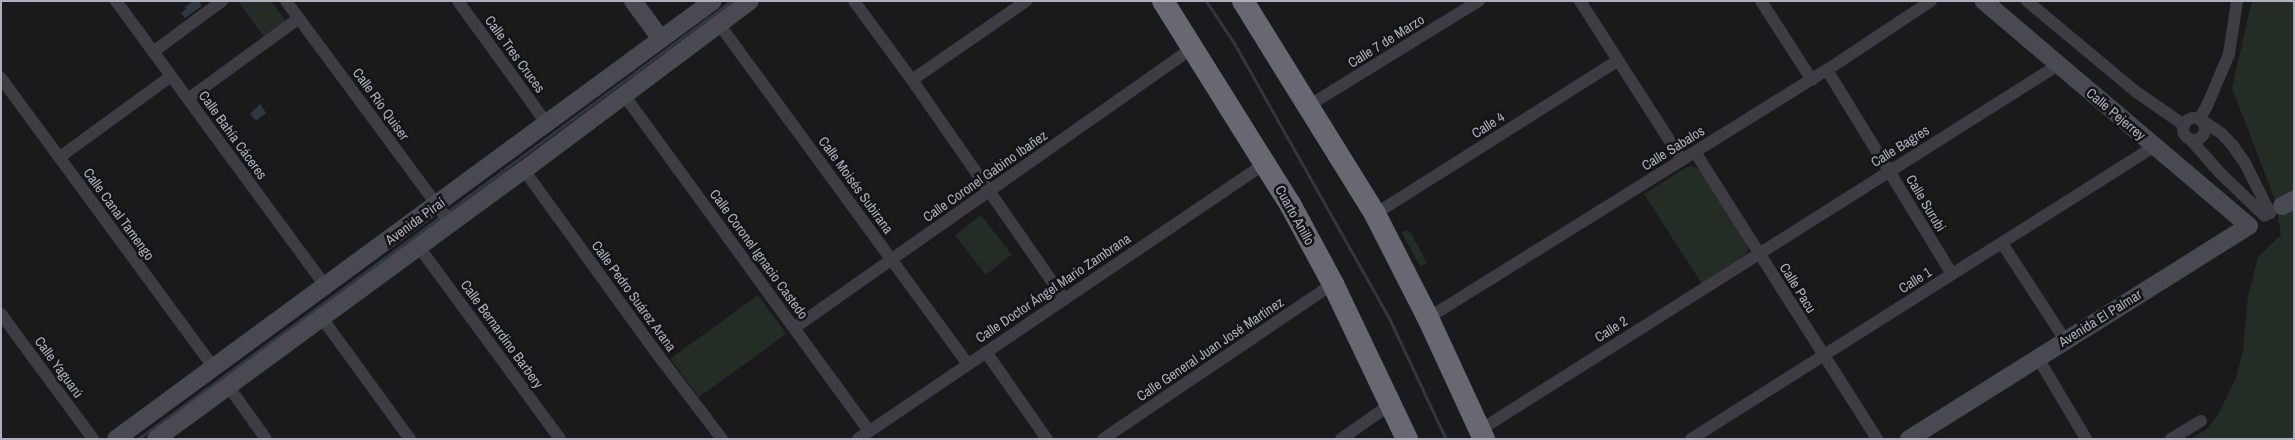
<!DOCTYPE html>
<html>
<head>
<meta charset="utf-8">
<style>
	body { margin:0 }
	#map { position:relative; width:2295px; height:440px; overflow:hidden; background:#1a1a1c; font-family:"Archivo Narrow",sans-serif }
	div>[style] { position:absolute }
	.green>* { inset:0; background:#242c26; transform-origin:0 0 }
	.water>* { inset:0; background:#303740 }
	.stream>* { height:3px; margin:-1.5px; padding:0 1.5px; transform-origin:1.5px; border-radius:1.5px; background:#303740 }
	.street>* { height:12px; margin:-6px; padding:0 6px; transform-origin:6px; border-radius:6px; background:#3d3d43 }
	.street>.ring { margin:-6px; padding:0; box-sizing:content-box; background:none; border:12px solid #3d3d43; border-radius:50% }
	.secondary>* { height:18px; margin:-9px; padding:0 9px; transform-origin:9px; border-radius:9px; background:#494a51 }
	.highway>* { height:22px; margin:-11px; padding:0 11px; transform-origin:11px; border-radius:11px; background:#676872 }
	span { translate:-50% -50%; white-space:nowrap; text-align:center; line-height:1.15; -webkit-text-stroke:5px #151517; paint-order:stroke }
	.street-label { font-size:14px; color:#adafbb }
	.frame { position:absolute; inset:0; border:2px solid #adafbb; pointer-events:none }
</style>
</head>
<body>
<div id="map">
	<div class="green">
		<div style="clip-path:polygon(238px 1px,271px 1px,286px 21px,264px 37px)"></div>
		<div style="clip-path:polygon(2252px 1px,2294px 1px,2294px 439px,2191px 439px,2207px 429px,2219px 413px,2236px 378px,2243px 350px,2248px 296px,2258px 257px,2281px 235px,2275px 200px,2232px 88px)"></div>
		<div style="clip-path:polygon(1691px 166px,1699px 169px,1749px 246px,1747px 254px,1702px 284px,1644px 194px,1685px 168px)"></div>
		<div style="left:981px;top:215px;width:50px;height:33px;rotate:52deg"></div>
		<div style="clip-path:polygon(1405px 231px,1410px 231px,1427px 263px,1424px 265px,1420px 266px,1402px 233px)"></div>
		<div style="left:758px;top:295px;width:48px;height:108px;rotate:54deg"></div>
	</div>
	<div class="water">
		<div style="clip-path:polygon(193px 1px,199px 1px,202px 6px,185px 18px,181px 13px,186px 9px,185px 7px)"></div>
		<div style="clip-path:polygon(260px 104px,266px 113px,256px 121px,250px 114px)"></div>
	</div>
	<div class="stream">
		<div style="left:1206px;top:1px;width:50px;rotate:56.3deg"></div>
		<div style="left:1234px;top:43px;width:313px;rotate:60.6deg"></div>
		<div style="left:1388px;top:316px;width:136px;rotate:64.8deg"></div>
		<div style="left:447px;top:212px;width:354px;rotate:-36.6deg"></div>
		<div style="left:138px;top:439px;width:377px;rotate:-36.3deg"></div>
	</div>
	<div class="street">
		<div style="left:116px;top:1px;width:353px;rotate:53.7deg"></div>
		<div style="left:286px;top:1px;width:277px;rotate:53.5deg"></div>
		<div style="left:458px;top:1px;width:152px;rotate:54.1deg"></div>
		<div style="left:854px;top:1px;width:98px;rotate:53.7deg"></div>
		<div style="left:912px;top:80px;width:267px;rotate:55.2deg"></div>
		<div style="left:1580px;top:1px;width:189px;rotate:57.3deg"></div>
		<div style="left:1761px;top:1px;width:94px;rotate:57.2deg"></div>
		<div style="left:2027px;top:1px;width:141px;rotate:39.8deg"></div>
		<div style="left:2135px;top:91px;width:60px;rotate:34.8deg"></div>
		<div style="left:719px;top:24px;width:421px;rotate:53.8deg"></div>
		<div style="left:153px;top:52px;width:86px;rotate:-36.5deg"></div>
		<div style="left:1827px;top:70px;width:239px;rotate:58.5deg"></div>
		<div style="left:1px;top:78px;width:358px;rotate:53.7deg"></div>
		<div style="left:912px;top:80px;width:139px;rotate:-34.7deg"></div>
		<div style="left:624px;top:95px;width:416px;rotate:53.9deg"></div>
		<div style="left:188px;top:99px;width:137px;rotate:-36.1deg"></div>
		<div style="left:1308px;top:106px;width:201px;rotate:-31.6deg"></div>
		<div class="ring" style="left:2183px;top:118px;width:10px;height:10px"></div>
		<div style="left:2199px;top:119px;width:15px;rotate:-58deg"></div>
		<div style="left:2207px;top:106px;width:56px;rotate:-67.1deg"></div>
		<div style="left:2229px;top:54px;width:54px;rotate:-81.4deg"></div>
		<div style="left:2203px;top:121px;width:23px;rotate:34deg"></div>
		<div style="left:2222px;top:134px;width:16px;rotate:47deg"></div>
		<div style="left:2233px;top:146px;width:21px;rotate:55deg"></div>
		<div style="left:2245px;top:163px;width:56px;rotate:63.4deg"></div>
		<div style="left:2191px;top:140px;width:44px;rotate:48.7deg"></div>
		<div style="left:2220px;top:173px;width:62px;rotate:43.7deg"></div>
		<div style="left:1695px;top:152px;width:340px;rotate:57.6deg"></div>
		<div style="left:60px;top:157px;width:137px;rotate:-36.1deg"></div>
		<div style="left:524px;top:170px;width:223px;rotate:54.1deg"></div>
		<div style="left:655px;top:351px;width:111px;rotate:52.7deg"></div>
		<div style="left:1375px;top:214px;width:286px;rotate:-32.3deg"></div>
		<div style="left:2002px;top:243px;width:116px;rotate:57deg"></div>
		<div style="left:419px;top:247px;width:238px;rotate:53.7deg"></div>
		<div style="left:1px;top:314px;width:155px;rotate:53.6deg"></div>
		<div style="left:322px;top:318px;width:150px;rotate:54deg"></div>
		<div style="left:1428px;top:318px;width:470px;rotate:-31.9deg"></div>
		<div style="left:1827px;top:70px;width:125px;rotate:-33.6deg"></div>
		<div style="left:794px;top:328px;width:487px;rotate:-35.1deg"></div>
		<div style="left:986px;top:352px;width:106px;rotate:55deg"></div>
		<div style="left:2038px;top:358px;width:94px;rotate:59.3deg"></div>
		<div style="left:229px;top:387px;width:64px;rotate:54.6deg"></div>
		<div style="left:1480px;top:430px;width:684px;rotate:-32.27deg"></div>
		<div style="left:858px;top:439px;width:492px;rotate:-34.1deg"></div>
		<div style="left:1103px;top:439px;width:277px;rotate:-34deg"></div>
		<div style="left:1341px;top:439px;width:61px;rotate:-35deg"></div>
		<div style="left:1691px;top:439px;width:549px;rotate:-32.27deg"></div>
		<div style="left:2171px;top:439px;width:35px;rotate:-31deg"></div>
	</div>
	<div class="secondary">
		<div style="left:633px;top:1px;width:47px;rotate:53.6deg"></div>
		<div style="left:2282px;top:206px;width:13px;rotate:-27deg"></div>
		<div style="left:116px;top:439px;width:740px;rotate:-36.27deg"></div>
		<div style="left:156px;top:439px;width:456px;rotate:-36.2deg"></div>
		<div style="left:524px;top:170px;width:282px;rotate:-36.8deg"></div>
		<div style="left:1909px;top:439px;width:401px;rotate:-32.1deg"></div>
		<div style="left:2249px;top:226px;width:348px;rotate:-139.7deg"></div>
	</div>
	<div class="highway">
		<div style="left:1163px;top:1px;width:239px;rotate:58deg"></div>
		<div style="left:1290px;top:204px;width:91px;rotate:61.7deg"></div>
		<div style="left:1333px;top:284px;width:172px;rotate:64.5deg"></div>
		<div style="left:1243px;top:1px;width:251px;rotate:58.2deg"></div>
		<div style="left:1375px;top:214px;width:117px;rotate:63deg"></div>
		<div style="left:1428px;top:318px;width:133px;rotate:65.2deg"></div>
	</div>
	<div class="street-label">
		<span style="left:1386px;top:41px;rotate:-32deg">Calle 7 de Marzo</span>
		<span style="left:515px;top:54px;rotate:54deg">Calle Tres Cruces</span>
		<span style="left:381px;top:104px;rotate:54deg">Calle Río Quiser</span>
		<span style="left:2116px;top:114px;rotate:40deg">Calle Pejerrey</span>
		<span style="left:1488px;top:125px;rotate:-32deg">Calle 4</span>
		<span style="left:233px;top:135px;rotate:54deg">Calle Bahía Cáceres</span>
		<span style="left:1900px;top:146px;rotate:-32deg">Calle Bagres</span>
		<span style="left:1673px;top:148px;rotate:-32deg">Calle Sabalos</span>
		<span style="left:985px;top:176px;rotate:-35deg">Calle Coronel Gabino Ibañez</span>
		<span style="left:856px;top:185px;rotate:54deg">Calle Moisés Subirana</span>
		<span style="left:1926px;top:203px;rotate:59deg">Calle Surubi</span>
		<span style="left:119px;top:214px;rotate:54deg">Calle Canal Tamengo</span>
		<span style="left:1295px;top:215px;rotate:61deg">Cuarto Anillo</span>
		<span style="left:415px;top:221px;rotate:-36deg">Avenida Piraí</span>
		<span style="left:759px;top:254px;rotate:54deg">Calle Coronel Ignacio Castedo</span>
		<span style="left:1915px;top:280px;rotate:-32deg">Calle 1</span>
		<span style="left:1053px;top:288px;rotate:-34deg">Calle Doctor Ángel Mario Zambrana</span>
		<span style="left:1798px;top:288px;rotate:58deg">Calle Pacu</span>
		<span style="left:634px;top:296px;rotate:54deg">Calle Pedro Suárez Arana</span>
		<span style="left:2100px;top:318px;rotate:-32deg">Avenida El Palmar</span>
		<span style="left:1611px;top:329px;rotate:-32deg">Calle 2</span>
		<span style="left:502px;top:334px;rotate:54deg">Calle Bernardino Barbery</span>
		<span style="left:1210px;top:349px;rotate:-34deg">Calle General Juan José Martinez</span>
		<span style="left:59px;top:367px;rotate:54deg">Calle Yaguarú</span>
	</div>
	<div class="frame"></div>
</div>
</body>
</html>
